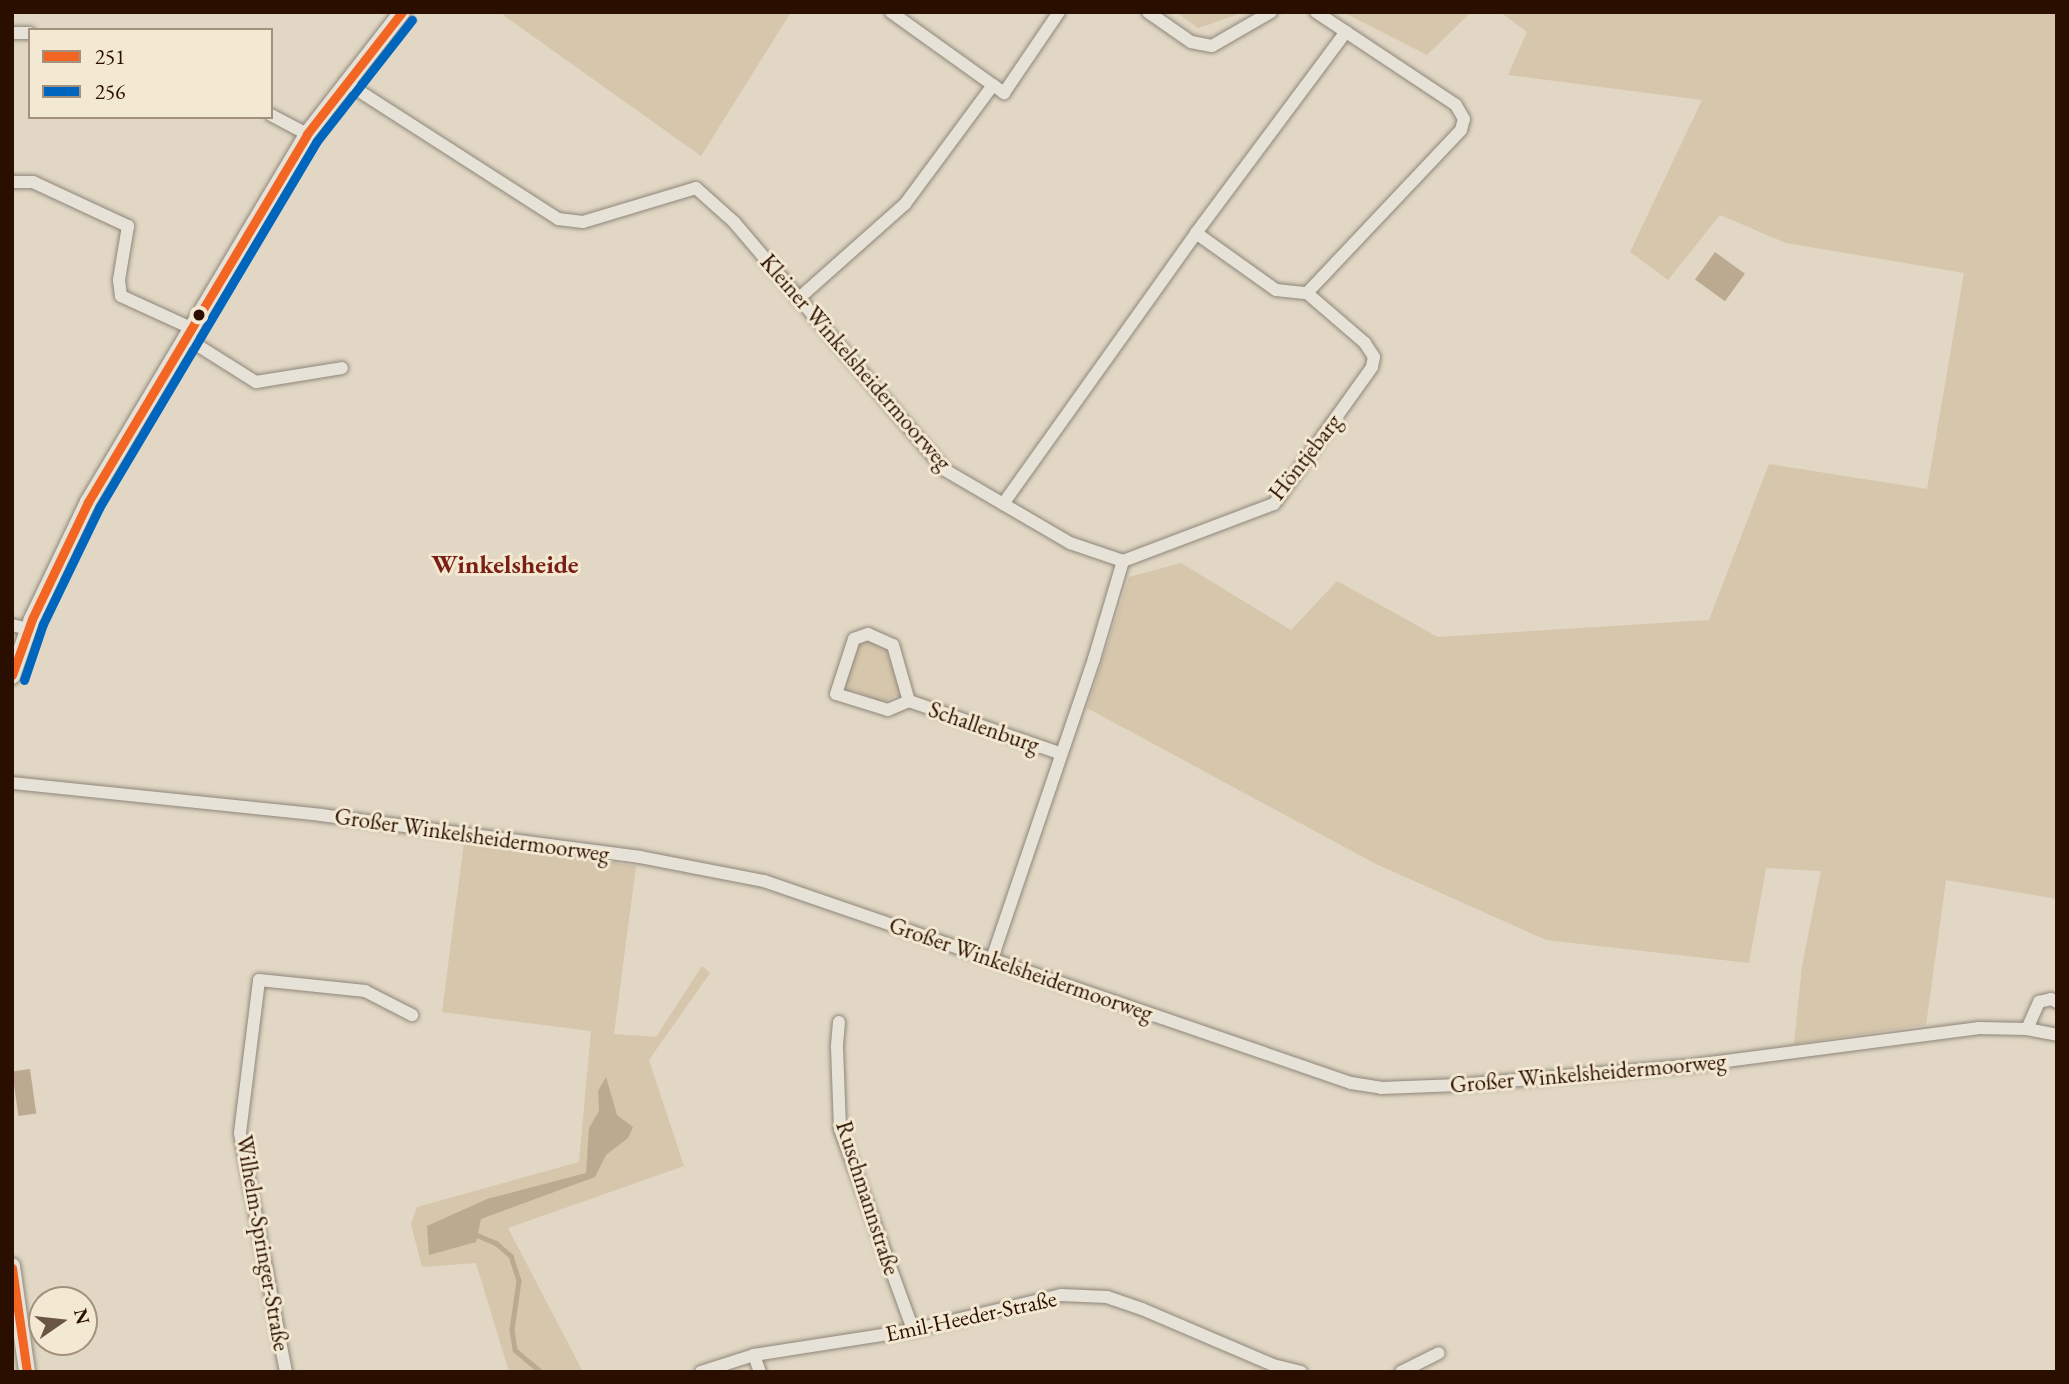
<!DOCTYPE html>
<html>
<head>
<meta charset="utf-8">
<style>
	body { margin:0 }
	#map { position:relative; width:2069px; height:1384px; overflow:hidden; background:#e1d7c4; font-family:"EB Garamond",serif }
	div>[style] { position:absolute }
	.green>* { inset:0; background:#d5c6ac }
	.water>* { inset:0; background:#bbaa90; transform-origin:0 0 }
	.stream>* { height:4.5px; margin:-2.25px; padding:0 2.25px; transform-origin:2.25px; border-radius:2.25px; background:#bbaa90 }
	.roads { filter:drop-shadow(0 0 2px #8f867a) drop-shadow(0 0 2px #8f867a) }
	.minor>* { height:12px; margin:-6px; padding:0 6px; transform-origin:6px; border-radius:6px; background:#e7e2d8 }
	.tertiary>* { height:16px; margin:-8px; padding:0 8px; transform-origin:8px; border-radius:8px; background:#e7e2d8 }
	.bus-1>* { height:9px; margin:-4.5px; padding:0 4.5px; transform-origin:4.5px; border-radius:4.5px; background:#f26522 }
	.bus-2>* { height:9px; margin:-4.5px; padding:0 4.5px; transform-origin:4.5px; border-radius:4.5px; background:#0065bd }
	.dots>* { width:19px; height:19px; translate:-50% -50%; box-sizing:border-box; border:4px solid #f3e8d1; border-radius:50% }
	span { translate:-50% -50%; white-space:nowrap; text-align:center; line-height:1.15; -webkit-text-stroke:6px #f3e8d1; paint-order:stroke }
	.street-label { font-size:23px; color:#2a0f00 }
	.quarter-label { font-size:26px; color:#7a1f14; font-weight:700 }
	.frame { position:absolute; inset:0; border:14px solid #2a0f00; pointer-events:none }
	.legend { position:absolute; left:28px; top:28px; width:245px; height:91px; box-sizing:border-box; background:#f3e8d1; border:2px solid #a3917d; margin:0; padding:9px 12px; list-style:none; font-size:21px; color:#2a0f00 }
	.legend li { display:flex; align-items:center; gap:14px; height:35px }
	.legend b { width:35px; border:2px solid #a3917d }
	.north { position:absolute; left:28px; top:1286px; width:70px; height:70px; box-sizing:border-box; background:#f3e8d1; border:2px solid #a3917d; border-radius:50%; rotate:76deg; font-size:19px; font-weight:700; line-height:28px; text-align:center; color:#2a0f00 }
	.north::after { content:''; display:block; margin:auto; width:24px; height:32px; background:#6a5545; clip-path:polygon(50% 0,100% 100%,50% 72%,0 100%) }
</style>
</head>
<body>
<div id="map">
	<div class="green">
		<div style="clip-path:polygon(505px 12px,791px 12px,701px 156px,503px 15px)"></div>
		<div style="clip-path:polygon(1176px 12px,1245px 12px,1198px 28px)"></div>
		<div style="clip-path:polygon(1343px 12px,1471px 12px,1427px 55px)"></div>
		<div style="clip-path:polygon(1500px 12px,2057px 12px,2057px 899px,1946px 880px,1926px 1025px,1794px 1044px,1802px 966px,1821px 871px,1766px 868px,1749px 963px,1546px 940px,1374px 863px,1087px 708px,1129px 577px,1181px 563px,1291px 630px,1337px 581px,1438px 637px,1709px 620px,1769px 464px,1927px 489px,1964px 273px,1786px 243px,1720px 215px,1668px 280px,1630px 252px,1702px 100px,1508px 75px,1527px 32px)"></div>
		<div style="clip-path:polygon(865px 639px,882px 645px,887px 651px,902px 698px,896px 696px,881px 703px,855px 691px,848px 693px,844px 686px,858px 645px)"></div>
		<div style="clip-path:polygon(464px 842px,636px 866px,614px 1034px,656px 1037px,702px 966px,710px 973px,649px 1060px,684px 1166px,508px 1228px,583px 1372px,509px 1372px,476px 1263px,422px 1267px,411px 1224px,417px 1207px,579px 1162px,591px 1031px,442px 1012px)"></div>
	</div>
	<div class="water">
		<div style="left:1715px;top:252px;width:37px;height:34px;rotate:36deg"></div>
		<div style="left:30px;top:1069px;width:45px;height:18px;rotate:82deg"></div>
		<div style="clip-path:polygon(606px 1077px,617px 1115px,633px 1127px,628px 1138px,606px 1155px,595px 1177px,481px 1219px,476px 1242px,429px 1255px,427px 1226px,487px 1199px,586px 1173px,589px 1128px,599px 1111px,598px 1091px)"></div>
	</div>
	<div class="stream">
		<div style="left:477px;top:1235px;width:21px;rotate:23deg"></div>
		<div style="left:496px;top:1243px;width:20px;rotate:41deg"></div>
		<div style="left:511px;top:1256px;width:26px;rotate:72deg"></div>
		<div style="left:519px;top:1281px;width:49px;rotate:98.1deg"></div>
		<div style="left:512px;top:1330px;width:20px;rotate:81deg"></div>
		<div style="left:515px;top:1350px;width:34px;rotate:40deg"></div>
	</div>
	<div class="roads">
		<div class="minor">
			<div style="left:891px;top:12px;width:125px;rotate:35.6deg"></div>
			<div style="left:1148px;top:12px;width:52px;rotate:34.9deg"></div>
			<div style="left:1191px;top:42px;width:21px;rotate:11deg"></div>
			<div style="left:1212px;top:46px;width:68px;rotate:-30deg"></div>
			<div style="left:12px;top:33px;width:18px"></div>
			<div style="left:345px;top:82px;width:253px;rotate:32.7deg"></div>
			<div style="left:558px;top:219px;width:25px;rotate:7deg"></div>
			<div style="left:583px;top:222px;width:118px;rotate:-16.7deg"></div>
			<div style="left:696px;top:188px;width:51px;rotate:41.8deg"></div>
			<div style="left:734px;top:222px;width:326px;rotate:49.6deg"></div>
			<div style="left:945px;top:470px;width:145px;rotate:30.3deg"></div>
			<div style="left:1070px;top:543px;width:56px;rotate:18.8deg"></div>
			<div style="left:1123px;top:561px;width:102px;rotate:106.5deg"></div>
			<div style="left:1094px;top:659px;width:316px;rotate:108.8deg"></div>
			<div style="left:271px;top:115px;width:41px;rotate:27.8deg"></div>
			<div style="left:12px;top:182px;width:21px"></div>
			<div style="left:33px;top:182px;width:105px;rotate:24.9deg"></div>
			<div style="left:128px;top:226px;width:55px;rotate:99.5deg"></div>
			<div style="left:119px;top:280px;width:16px;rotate:83deg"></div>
			<div style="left:121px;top:296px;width:77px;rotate:24.6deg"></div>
			<div style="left:1196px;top:233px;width:98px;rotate:35.5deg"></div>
			<div style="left:1276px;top:290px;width:31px;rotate:6deg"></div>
			<div style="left:798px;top:299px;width:143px;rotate:-41.6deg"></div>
			<div style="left:905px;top:204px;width:148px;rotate:-53.5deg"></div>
			<div style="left:993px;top:85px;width:14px;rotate:36deg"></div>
			<div style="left:1004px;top:93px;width:98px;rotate:-55.8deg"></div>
			<div style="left:186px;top:338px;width:83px;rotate:32.2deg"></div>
			<div style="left:256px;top:382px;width:87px;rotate:-9.2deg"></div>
			<div style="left:1003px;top:504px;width:333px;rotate:-54.5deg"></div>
			<div style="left:1196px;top:233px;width:251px;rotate:-53.3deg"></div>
			<div style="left:1123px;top:561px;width:161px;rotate:-20.7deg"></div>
			<div style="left:1274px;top:504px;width:168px;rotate:-54.4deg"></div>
			<div style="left:1372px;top:367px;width:10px;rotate:-79deg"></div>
			<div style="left:1374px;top:357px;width:17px;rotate:-123deg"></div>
			<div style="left:1365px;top:343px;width:77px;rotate:-139.2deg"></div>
			<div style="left:1307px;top:293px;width:224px;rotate:-46.6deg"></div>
			<div style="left:1461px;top:130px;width:11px;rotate:-75deg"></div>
			<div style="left:1464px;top:119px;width:16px;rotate:-120deg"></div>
			<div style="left:1456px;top:105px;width:168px;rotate:-146.4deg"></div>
			<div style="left:12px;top:625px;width:16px;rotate:14deg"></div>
			<div style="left:909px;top:701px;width:23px;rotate:157deg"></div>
			<div style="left:888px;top:710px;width:54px;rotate:-162.9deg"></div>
			<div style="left:836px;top:694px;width:58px;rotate:-71.9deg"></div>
			<div style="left:854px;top:639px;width:15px;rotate:-20deg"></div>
			<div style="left:868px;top:634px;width:27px;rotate:24deg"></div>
			<div style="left:893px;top:645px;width:58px;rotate:74.1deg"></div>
			<div style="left:909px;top:701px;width:159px;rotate:19.1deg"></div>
			<div style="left:12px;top:783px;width:311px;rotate:5.9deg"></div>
			<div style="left:321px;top:815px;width:322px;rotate:7.5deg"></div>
			<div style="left:640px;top:857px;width:126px;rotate:11deg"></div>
			<div style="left:764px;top:881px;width:621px;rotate:18.99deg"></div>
			<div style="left:1351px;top:1083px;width:30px;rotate:9deg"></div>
			<div style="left:1381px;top:1088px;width:78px;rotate:-2.2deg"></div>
			<div style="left:1459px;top:1085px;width:237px;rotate:-4.8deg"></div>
			<div style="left:1695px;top:1065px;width:285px;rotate:-7.4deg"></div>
			<div style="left:1978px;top:1028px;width:49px;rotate:1.2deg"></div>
			<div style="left:2027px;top:1029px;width:31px;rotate:11deg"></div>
			<div style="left:839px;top:1022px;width:25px;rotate:95deg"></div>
			<div style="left:837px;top:1047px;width:82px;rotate:87.9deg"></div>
			<div style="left:840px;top:1129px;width:214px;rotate:70deg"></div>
			<div style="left:2027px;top:1029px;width:30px;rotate:-66deg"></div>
			<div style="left:2039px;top:1002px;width:12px;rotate:-14deg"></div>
			<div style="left:2051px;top:999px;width:7px;rotate:27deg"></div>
			<div style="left:754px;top:1355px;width:18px;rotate:71deg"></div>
			<div style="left:286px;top:1372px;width:243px;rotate:-100.9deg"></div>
			<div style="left:240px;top:1133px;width:154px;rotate:-82.9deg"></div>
			<div style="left:259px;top:980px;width:107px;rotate:5.9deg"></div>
			<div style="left:365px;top:991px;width:53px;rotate:27.1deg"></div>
			<div style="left:701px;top:1372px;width:56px;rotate:-17.8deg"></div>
			<div style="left:754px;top:1355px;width:161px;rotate:-8.9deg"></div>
			<div style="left:913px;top:1330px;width:152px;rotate:-13.3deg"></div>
			<div style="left:1061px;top:1295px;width:46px;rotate:2.5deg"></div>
			<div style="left:1107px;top:1297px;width:37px;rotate:19deg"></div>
			<div style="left:1142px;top:1309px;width:142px;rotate:23.1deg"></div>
			<div style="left:1273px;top:1365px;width:29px;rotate:14deg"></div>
			<div style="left:1401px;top:1372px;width:42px;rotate:-26.6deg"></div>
		</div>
		<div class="tertiary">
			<div style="left:12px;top:676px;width:60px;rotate:-70.7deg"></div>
			<div style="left:32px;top:619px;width:130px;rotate:-64.4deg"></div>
			<div style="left:88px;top:502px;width:428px;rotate:-59.2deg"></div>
			<div style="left:307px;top:134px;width:155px;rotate:-52.1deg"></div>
			<div style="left:12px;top:1266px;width:107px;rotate:81.9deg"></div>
		</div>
	</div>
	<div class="bus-1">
		<div style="left:12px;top:675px;width:59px;rotate:-70.3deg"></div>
		<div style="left:32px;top:619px;width:130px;rotate:-64.4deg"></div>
		<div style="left:88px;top:502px;width:428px;rotate:-59.2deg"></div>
		<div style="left:307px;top:134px;width:155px;rotate:-52.1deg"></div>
		<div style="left:12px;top:1268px;width:105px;rotate:81.8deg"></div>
	</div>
	<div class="bus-2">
		<div style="left:24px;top:680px;width:59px;rotate:-71.3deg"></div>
		<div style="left:43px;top:624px;width:129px;rotate:-64.2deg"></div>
		<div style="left:99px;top:508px;width:427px;rotate:-59.3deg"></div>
		<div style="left:317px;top:141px;width:154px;rotate:-51.9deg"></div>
	</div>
	<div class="dots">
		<div style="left:199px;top:315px;background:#2a0f00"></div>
	</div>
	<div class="street-label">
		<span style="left:856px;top:362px;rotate:49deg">Kleiner Winkelsheidermoorweg</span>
		<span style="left:1305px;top:457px;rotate:-52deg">Höntjebarg</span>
		<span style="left:984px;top:727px;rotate:19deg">Schallenburg</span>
		<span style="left:472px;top:835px;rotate:8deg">Großer Winkelsheidermoorweg</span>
		<span style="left:1021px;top:969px;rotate:19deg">Großer Winkelsheidermoorweg</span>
		<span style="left:1588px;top:1073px;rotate:-5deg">Großer Winkelsheidermoorweg</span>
		<span style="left:868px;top:1198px;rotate:72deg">Ruschmannstraße</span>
		<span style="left:263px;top:1243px;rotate:80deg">Wilhelm-Springer-Straße</span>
		<span style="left:971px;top:1316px;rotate:-12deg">Emil-Heeder-Straße</span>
	</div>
	<div class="quarter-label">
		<span style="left:505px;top:565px">Winkelsheide</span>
	</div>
	<div class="frame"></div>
	<ul class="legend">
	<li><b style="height:9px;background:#f26522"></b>251</li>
	<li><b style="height:9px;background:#0065bd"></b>256</li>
	</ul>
	<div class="north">N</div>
</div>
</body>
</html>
